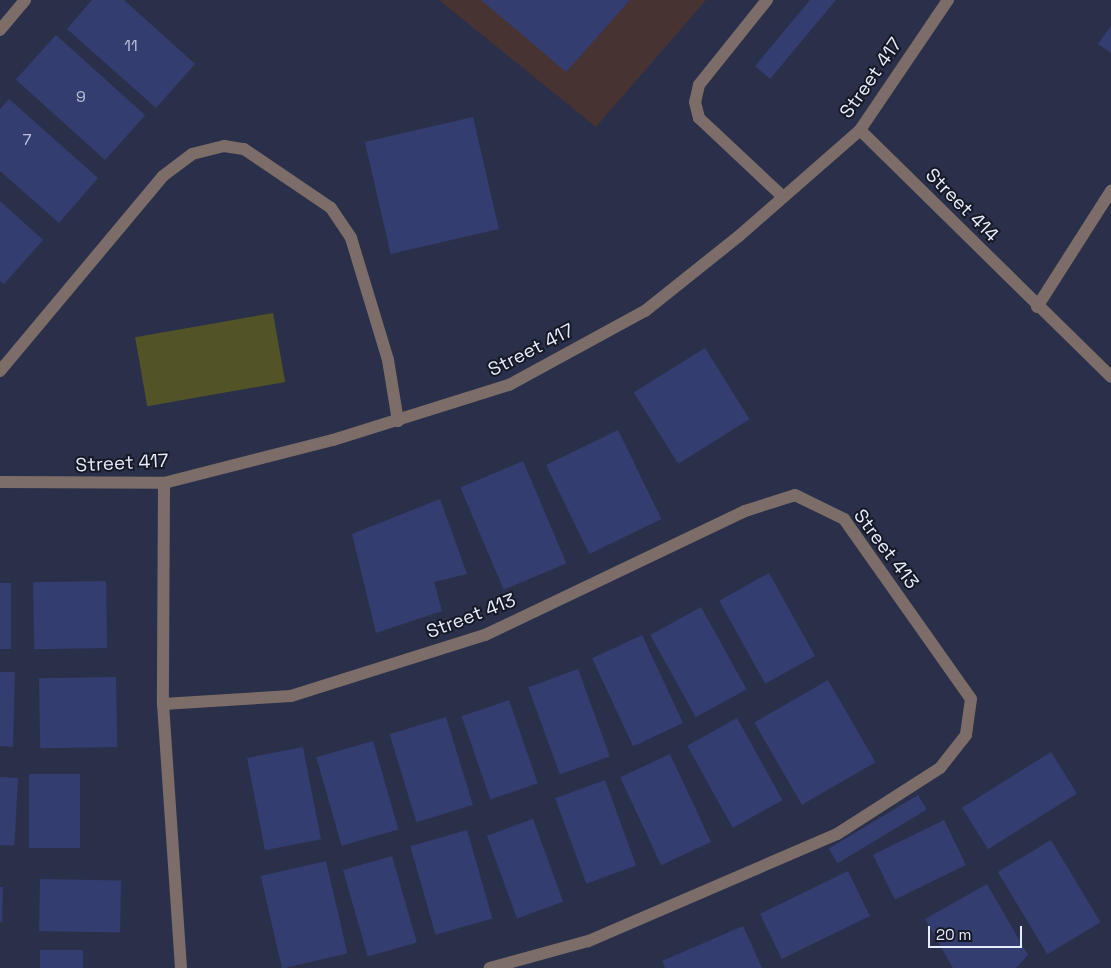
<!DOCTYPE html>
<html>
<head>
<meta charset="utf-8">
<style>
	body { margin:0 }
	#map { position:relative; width:1111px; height:968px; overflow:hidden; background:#2a304a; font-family:"Space Grotesk",sans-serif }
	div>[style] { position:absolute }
	.education>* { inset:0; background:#483333 }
	.green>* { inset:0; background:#525427; transform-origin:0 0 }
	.building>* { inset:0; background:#343d6f; transform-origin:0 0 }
	.lane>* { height:12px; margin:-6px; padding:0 6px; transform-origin:6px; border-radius:6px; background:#7d6d68 }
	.street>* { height:12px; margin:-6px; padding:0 6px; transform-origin:6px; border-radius:6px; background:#7d6d68 }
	span { translate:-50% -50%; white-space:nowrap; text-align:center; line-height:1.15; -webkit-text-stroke:4px #161925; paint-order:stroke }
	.number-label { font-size:16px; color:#bac0d9 }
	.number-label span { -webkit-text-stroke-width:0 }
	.street-label { font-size:19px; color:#e6ebfc }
	.scale { position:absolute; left:928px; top:926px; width:94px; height:22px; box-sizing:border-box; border:2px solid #e6ebfc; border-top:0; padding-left:6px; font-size:15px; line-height:18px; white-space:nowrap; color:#e6ebfc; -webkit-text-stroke:4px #161925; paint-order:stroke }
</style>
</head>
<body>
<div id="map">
	<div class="education">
		<div style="clip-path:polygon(439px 0,706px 0,596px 127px)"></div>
	</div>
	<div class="green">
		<div style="left:273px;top:313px;width:70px;height:140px;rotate:80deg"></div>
	</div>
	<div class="building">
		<div style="clip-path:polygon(92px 0,124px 0,195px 64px,156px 108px,67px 29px)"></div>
		<div style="clip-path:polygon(481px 0,630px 0,566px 72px)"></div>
		<div style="clip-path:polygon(810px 0,836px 0,770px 79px,755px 66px)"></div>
		<div style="clip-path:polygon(1111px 26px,1111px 53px,1098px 44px)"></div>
		<div style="left:56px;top:35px;width:120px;height:60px;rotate:42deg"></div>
		<div style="clip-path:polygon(9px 99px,98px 178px,59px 223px,0 171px,0 109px)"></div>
		<div style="left:473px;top:117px;width:115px;height:111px;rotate:77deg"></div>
		<div style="clip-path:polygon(0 201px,43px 240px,4px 284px,0 281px)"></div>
		<div style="left:705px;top:348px;width:84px;height:84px;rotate:58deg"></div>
		<div style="left:618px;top:430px;width:99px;height:80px;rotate:64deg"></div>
		<div style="left:523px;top:461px;width:111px;height:68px;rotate:67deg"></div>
		<div style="clip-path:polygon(440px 499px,467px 574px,434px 582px,442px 611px,376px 633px,352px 534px)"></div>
		<div style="left:769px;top:573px;width:95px;height:57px;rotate:61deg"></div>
		<div style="left:106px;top:581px;width:67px;height:73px;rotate:89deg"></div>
		<div style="left:0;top:583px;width:11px;height:66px"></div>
		<div style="left:701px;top:607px;width:94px;height:58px;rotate:61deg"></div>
		<div style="left:642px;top:635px;width:97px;height:55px;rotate:65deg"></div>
		<div style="left:578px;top:669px;width:93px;height:53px;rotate:70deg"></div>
		<div style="clip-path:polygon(0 672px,15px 672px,13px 747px,0 746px)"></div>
		<div style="left:116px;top:677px;width:70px;height:77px;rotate:89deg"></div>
		<div style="left:828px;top:680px;width:95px;height:85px;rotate:60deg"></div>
		<div style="left:509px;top:700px;width:88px;height:50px;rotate:71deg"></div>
		<div style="left:446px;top:717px;width:92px;height:59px;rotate:73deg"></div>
		<div style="left:737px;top:718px;width:94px;height:57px;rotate:61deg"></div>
		<div style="left:373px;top:741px;width:92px;height:59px;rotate:74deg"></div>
		<div style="left:303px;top:747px;width:94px;height:57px;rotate:79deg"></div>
		<div style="left:1051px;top:752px;width:49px;height:105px;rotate:58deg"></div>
		<div style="left:670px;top:754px;width:97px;height:55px;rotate:65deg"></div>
		<div style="left:29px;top:774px;width:51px;height:74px"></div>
		<div style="left:0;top:777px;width:18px;height:68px;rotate:3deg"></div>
		<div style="left:605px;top:780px;width:91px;height:53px;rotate:70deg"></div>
		<div style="left:918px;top:795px;width:17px;height:104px;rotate:59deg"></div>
		<div style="left:533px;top:819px;width:88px;height:49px;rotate:70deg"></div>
		<div style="left:944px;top:820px;width:50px;height:79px;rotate:64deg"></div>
		<div style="left:467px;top:830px;width:92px;height:59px;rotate:74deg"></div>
		<div style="left:1051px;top:840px;width:96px;height:62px;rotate:59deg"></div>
		<div style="left:392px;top:856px;width:90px;height:51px;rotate:74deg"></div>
		<div style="left:326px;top:861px;width:95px;height:67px;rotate:77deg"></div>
		<div style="left:848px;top:871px;width:50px;height:98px;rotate:64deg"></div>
		<div style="left:40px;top:879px;width:81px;height:52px;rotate:1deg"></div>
		<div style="clip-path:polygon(987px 884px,1028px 955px,1016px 968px,953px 968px,925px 919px)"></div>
		<div style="clip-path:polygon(0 887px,3px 887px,2px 922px,0 922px)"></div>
		<div style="clip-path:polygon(743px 926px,762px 968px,665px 968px,662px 961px)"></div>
		<div style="left:83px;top:950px;width:18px;height:43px;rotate:90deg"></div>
	</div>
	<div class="lane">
		<div style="left:767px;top:0;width:109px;rotate:128.7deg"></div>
		<div style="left:699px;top:85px;width:17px;rotate:103deg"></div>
		<div style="left:695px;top:102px;width:16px;rotate:76deg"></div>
		<div style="left:699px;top:118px;width:115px;rotate:43.2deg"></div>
		<div style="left:0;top:371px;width:254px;rotate:-50.1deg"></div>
		<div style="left:163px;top:176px;width:36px;rotate:-37deg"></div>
		<div style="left:192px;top:154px;width:33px;rotate:-14deg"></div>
		<div style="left:224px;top:146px;width:20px;rotate:9deg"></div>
		<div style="left:244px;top:149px;width:105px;rotate:34.1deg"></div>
		<div style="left:331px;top:208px;width:36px;rotate:56deg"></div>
		<div style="left:351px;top:238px;width:127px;rotate:73.1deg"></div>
		<div style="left:388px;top:360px;width:62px;rotate:80.7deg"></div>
	</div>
	<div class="street">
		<div style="left:0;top:30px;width:39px;rotate:-50deg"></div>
		<div style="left:860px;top:130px;width:352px;rotate:44.5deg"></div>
		<div style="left:1037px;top:307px;width:138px;rotate:-57.5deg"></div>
		<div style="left:0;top:482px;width:164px;rotate:0.3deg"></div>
		<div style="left:164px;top:483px;width:174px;rotate:-14.3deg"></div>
		<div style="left:333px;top:440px;width:184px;rotate:-17.4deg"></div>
		<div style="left:509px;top:385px;width:155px;rotate:-28.6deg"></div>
		<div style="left:645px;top:311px;width:120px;rotate:-38.6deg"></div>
		<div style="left:739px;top:236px;width:161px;rotate:-41.2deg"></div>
		<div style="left:860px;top:130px;width:157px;rotate:-55.9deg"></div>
		<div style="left:164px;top:483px;width:221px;rotate:90.3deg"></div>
		<div style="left:163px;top:704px;width:265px;rotate:86.1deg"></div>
		<div style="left:163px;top:704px;width:128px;rotate:-3.6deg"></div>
		<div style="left:291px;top:696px;width:203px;rotate:-17.5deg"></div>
		<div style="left:485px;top:635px;width:288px;rotate:-25.5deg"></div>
		<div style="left:745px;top:511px;width:52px;rotate:-17.7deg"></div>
		<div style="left:795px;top:495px;width:55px;rotate:26.1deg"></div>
		<div style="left:844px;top:519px;width:220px;rotate:54.8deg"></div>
		<div style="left:971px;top:699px;width:36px;rotate:98deg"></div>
		<div style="left:966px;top:735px;width:42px;rotate:128.2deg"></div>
		<div style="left:940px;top:768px;width:122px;rotate:147.3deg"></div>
		<div style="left:837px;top:834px;width:271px;rotate:156.7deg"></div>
		<div style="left:588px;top:941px;width:102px;rotate:164.6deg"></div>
	</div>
	<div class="number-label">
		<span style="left:131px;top:46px">11</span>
		<span style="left:81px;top:97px">9</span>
		<span style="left:27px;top:140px">7</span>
	</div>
	<div class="street-label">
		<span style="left:871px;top:78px;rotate:-55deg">Street 417</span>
		<span style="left:962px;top:205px;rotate:45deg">Street 414</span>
		<span style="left:531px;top:350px;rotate:-27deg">Street 417</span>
		<span style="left:122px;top:463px;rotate:-3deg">Street 417</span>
		<span style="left:886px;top:549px;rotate:53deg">Street 413</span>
		<span style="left:471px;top:616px;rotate:-21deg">Street 413</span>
	</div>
	<div class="scale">20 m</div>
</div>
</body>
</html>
